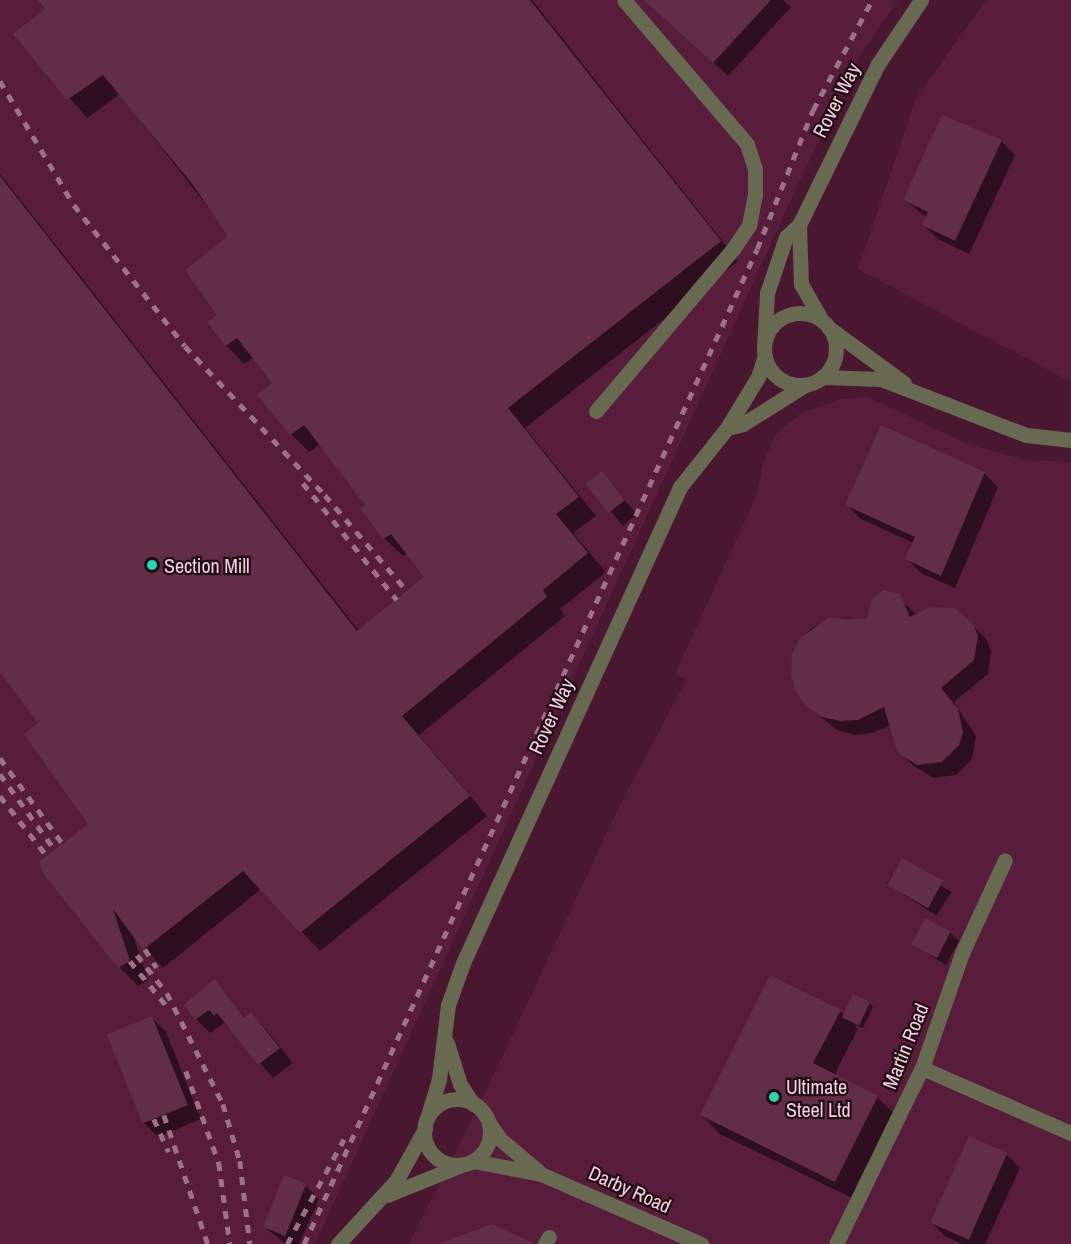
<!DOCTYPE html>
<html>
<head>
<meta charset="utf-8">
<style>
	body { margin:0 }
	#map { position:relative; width:1071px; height:1244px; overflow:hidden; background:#491730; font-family:"Archivo Narrow",sans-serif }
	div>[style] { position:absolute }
	.built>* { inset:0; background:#571d3a }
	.shadow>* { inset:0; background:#0007; transform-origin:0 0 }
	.building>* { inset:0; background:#622d46; transform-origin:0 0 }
	.minor>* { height:15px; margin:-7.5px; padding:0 7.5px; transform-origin:7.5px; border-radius:7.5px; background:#676951 }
	.minor>.ring { margin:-7.5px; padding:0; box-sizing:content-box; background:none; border:15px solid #676951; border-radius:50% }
	.rail>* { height:4.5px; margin-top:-2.25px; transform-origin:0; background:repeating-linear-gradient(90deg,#9c7285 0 8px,transparent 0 16px) }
	.dots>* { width:16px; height:16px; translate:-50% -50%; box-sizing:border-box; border:3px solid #220c16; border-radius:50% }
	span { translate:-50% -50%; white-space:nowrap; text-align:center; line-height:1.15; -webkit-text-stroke:4.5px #220c16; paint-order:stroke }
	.street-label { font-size:20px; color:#f1d0dd }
	.poi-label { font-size:20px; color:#f1d0dd }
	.left { translate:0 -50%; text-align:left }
</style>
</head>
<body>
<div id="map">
	<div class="built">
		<div style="clip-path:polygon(0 0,898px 0,858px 59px,800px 180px,315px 1244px,0 1244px)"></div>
		<div style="clip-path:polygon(986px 0,1071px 0,1071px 382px,858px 269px,915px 100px)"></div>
		<div style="clip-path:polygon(868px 397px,967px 444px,1026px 460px,1071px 462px,1071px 1244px,409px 1244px,490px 1083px,616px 813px,686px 680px,675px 674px,758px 492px,762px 466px,775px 435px,800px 414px,841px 399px)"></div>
	</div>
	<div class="shadow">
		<div style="clip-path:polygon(39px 0,532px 0,738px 261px,525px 428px,596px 516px,573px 533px,606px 572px,560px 609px,565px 616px,419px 735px,487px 816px,320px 951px,261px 889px,163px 968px,133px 935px,148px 980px,138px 986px,119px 967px,90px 824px,40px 723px,0 670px,0 174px,359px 631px,426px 578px,407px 554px,403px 556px,384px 538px,367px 505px,320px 444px,309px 452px,291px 434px,275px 383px,254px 357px,244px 364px,226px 345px,219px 315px,230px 236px,120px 94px,87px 118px,15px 34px,47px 10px)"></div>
		<div style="clip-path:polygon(661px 0,783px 0,791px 7px,728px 76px,668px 21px)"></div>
		<div style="clip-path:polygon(1001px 141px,1015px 155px,969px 254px,938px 239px,924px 225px,927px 218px,904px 199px)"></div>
		<div style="left:602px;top:473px;width:54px;height:18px;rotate:50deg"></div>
		<div style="clip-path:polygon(984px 473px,998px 487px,955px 588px,921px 573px,907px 559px,914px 543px,861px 519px,847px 505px)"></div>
		<div style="clip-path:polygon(890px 591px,917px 615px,972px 625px,987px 640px,991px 651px,988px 674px,954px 702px,976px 736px,972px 759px,956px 775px,933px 778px,913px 765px,898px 751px,891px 725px,873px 733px,855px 735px,837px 730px,808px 706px,801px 639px,813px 627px,844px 617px,868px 621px,876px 596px)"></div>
		<div style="left:902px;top:860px;width:59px;height:28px;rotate:33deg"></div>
		<div style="clip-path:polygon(950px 932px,959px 941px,946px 965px,913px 944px)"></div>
		<div style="clip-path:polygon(214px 981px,246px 1018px,251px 1014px,265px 1028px,293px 1063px,273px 1078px,230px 1028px,224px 1023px,210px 1033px,196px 1019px)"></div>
		<div style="clip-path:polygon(869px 1003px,873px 1007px,863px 1028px,853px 1024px,858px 1029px,834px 1075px,877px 1097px,896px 1115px,854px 1199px,720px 1134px,702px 1115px,840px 1011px,845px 1016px)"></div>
		<div style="clip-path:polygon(152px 1018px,166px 1032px,201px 1119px,158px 1137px,144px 1123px)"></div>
		<div style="clip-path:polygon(1006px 1154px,1020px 1168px,985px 1244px,962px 1244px,945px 1236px,931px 1222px)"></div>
		<div style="clip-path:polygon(305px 1185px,319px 1199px,299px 1244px,286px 1244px,263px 1226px)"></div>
	</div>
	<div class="building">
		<div style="clip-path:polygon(38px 0,530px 0,721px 241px,508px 408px,579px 497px,556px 514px,588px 553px,543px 590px,547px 597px,402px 716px,470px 796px,300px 933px,243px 871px,143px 950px,113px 909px,130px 961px,118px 968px,43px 873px,39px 862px,88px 824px,24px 734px,38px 723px,0 672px,0 176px,357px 631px,424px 577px,391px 534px,383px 539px,361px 509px,365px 505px,304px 425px,290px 435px,257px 395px,272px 383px,237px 338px,225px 346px,207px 322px,217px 315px,185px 270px,228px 236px,193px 185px,103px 75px,67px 100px,13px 34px,45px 9px)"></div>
		<div style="clip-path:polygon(644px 0,771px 0,713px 63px)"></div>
		<div style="clip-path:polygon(942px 115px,1002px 140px,955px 241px,922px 225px,928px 212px,903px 200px)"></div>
		<div style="clip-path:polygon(881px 425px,985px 472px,941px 576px,905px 559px,915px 537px,845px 505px)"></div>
		<div style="left:602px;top:471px;width:37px;height:21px;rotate:52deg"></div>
		<div style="clip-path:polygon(884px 590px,900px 594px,910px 617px,930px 607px,955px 608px,973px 624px,978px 636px,974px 660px,941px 688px,958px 709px,963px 733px,959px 745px,942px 762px,917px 765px,897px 752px,884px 707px,858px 720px,840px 721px,822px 717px,807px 707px,796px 692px,791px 674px,792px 655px,800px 638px,828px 618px,867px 619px,871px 600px)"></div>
		<div style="left:902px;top:858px;width:47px;height:31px;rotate:29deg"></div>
		<div style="left:925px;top:918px;width:29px;height:30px;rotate:27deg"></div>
		<div style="clip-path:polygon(770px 975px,841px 1010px,813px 1063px,878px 1096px,835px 1182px,700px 1115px)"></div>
		<div style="clip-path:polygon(214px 979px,244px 1017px,251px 1012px,280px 1048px,258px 1065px,217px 1013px,214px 1016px,209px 1010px,195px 1020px,184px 1005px)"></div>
		<div style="left:853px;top:994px;width:19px;height:26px;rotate:25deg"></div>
		<div style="left:152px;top:1016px;width:96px;height:49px;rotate:68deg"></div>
		<div style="left:969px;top:1136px;width:42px;height:95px;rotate:24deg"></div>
		<div style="left:284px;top:1175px;width:24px;height:56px;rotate:22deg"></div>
		<div style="clip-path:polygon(492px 1224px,535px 1244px,443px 1244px,443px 1242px)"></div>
	</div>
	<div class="minor">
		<div style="left:799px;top:225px;width:59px;rotate:88.1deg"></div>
		<div style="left:801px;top:284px;width:40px;rotate:60.3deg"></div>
		<div class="ring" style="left:764px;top:313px;width:57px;height:57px"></div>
		<div style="left:829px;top:328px;width:93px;rotate:36.3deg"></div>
		<div style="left:764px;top:348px;width:55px;rotate:-86.9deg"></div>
		<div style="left:767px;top:293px;width:59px;rotate:-71.3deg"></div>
		<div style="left:786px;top:237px;width:18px;rotate:-43deg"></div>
		<div style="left:799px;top:225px;width:179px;rotate:-63.9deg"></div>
		<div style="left:878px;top:64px;width:77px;rotate:-56.1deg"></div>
		<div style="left:822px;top:377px;width:59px;rotate:1.9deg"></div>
		<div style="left:881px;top:379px;width:155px;rotate:21.1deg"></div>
		<div style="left:1026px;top:435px;width:45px;rotate:6.3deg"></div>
		<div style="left:596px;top:411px;width:212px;rotate:-49.8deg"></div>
		<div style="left:733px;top:249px;width:29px;rotate:-56deg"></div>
		<div style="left:749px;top:225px;width:31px;rotate:-79deg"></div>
		<div style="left:755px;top:195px;width:26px;rotate:-90deg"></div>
		<div style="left:755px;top:169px;width:26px;rotate:-108deg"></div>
		<div style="left:747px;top:144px;width:189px;rotate:-130.5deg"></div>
		<div style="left:727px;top:428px;width:16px;rotate:-14deg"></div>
		<div style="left:743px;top:424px;width:73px;rotate:-32.2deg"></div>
		<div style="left:447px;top:1043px;width:43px;rotate:72.4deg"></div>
		<div style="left:460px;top:1084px;width:24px;rotate:57deg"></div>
		<div style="left:922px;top:1068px;width:163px;rotate:23.6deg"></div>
		<div class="ring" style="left:424px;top:1099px;width:51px;height:51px"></div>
		<div style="left:427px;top:1119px;width:42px;rotate:-73.3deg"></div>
		<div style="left:439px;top:1079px;width:75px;rotate:-83.1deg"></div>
		<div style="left:448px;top:1005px;width:45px;rotate:-70.3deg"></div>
		<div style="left:463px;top:963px;width:523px;rotate:-65.49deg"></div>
		<div style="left:680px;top:487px;width:75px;rotate:-51.5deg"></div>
		<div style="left:727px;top:428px;width:60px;rotate:-58.7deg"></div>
		<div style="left:758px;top:377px;width:22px;rotate:-72deg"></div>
		<div style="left:489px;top:1123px;width:19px;rotate:55deg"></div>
		<div style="left:500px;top:1139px;width:50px;rotate:40.1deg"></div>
		<div style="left:473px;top:1161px;width:69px;rotate:10.8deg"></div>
		<div style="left:541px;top:1174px;width:175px;rotate:23.6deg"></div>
		<div style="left:387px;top:1195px;width:78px;rotate:-21.9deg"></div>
		<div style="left:338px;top:1244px;width:86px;rotate:-47.4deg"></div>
		<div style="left:396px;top:1181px;width:60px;rotate:-60.9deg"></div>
		<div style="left:545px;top:1244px;width:8px;rotate:-60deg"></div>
		<div style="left:836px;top:1244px;width:196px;rotate:-64deg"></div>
		<div style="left:922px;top:1068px;width:122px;rotate:-70.8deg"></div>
		<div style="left:962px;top:953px;width:102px;rotate:-65.2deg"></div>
	</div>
	<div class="rail">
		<div style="left:0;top:81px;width:144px;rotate:59.2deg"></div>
		<div style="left:74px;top:205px;width:179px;rotate:51.8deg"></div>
		<div style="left:185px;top:346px;width:204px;rotate:46.8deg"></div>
		<div style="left:325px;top:495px;width:126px;rotate:49.5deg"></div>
		<div style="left:303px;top:483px;width:150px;rotate:51.2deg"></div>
		<div style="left:0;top:758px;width:107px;rotate:53.8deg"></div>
		<div style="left:0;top:774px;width:94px;rotate:54.1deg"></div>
		<div style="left:0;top:796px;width:76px;rotate:51.9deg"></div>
		<div style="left:145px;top:949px;width:22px;rotate:58deg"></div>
		<div style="left:137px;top:955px;width:48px;rotate:51.7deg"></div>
		<div style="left:167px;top:993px;width:124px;rotate:63.2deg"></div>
		<div style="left:223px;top:1104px;width:59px;rotate:73.4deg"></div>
		<div style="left:240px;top:1161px;width:84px;rotate:83.1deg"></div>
		<div style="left:130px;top:961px;width:63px;rotate:50.8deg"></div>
		<div style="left:186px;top:1071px;width:98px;rotate:70.3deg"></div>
		<div style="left:219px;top:1163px;width:82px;rotate:82.3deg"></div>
		<div style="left:164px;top:1115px;width:136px;rotate:71.2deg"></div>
		<div style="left:154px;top:1119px;width:36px;rotate:66deg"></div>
		<div style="left:287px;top:1244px;width:119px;rotate:-61.5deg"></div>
		<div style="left:304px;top:1244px;width:1093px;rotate:-65.52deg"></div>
		<div style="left:757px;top:249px;width:150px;rotate:-68.1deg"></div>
		<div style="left:813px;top:110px;width:125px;rotate:-61.8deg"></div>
	</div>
	<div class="dots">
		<div style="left:152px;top:565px;background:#29d5ad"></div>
		<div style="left:774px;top:1097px;background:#29d5ad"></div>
	</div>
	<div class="street-label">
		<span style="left:836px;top:100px;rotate:-63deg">Rover Way</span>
		<span style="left:551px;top:716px;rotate:-65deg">Rover Way</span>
		<span style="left:905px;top:1046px;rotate:-68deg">Martin Road</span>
		<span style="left:630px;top:1189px;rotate:24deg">Darby Road</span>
	</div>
	<div class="poi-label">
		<span class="left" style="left:164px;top:565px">Section Mill</span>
		<span class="left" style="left:786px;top:1098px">Ultimate<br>Steel Ltd</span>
	</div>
</div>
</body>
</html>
